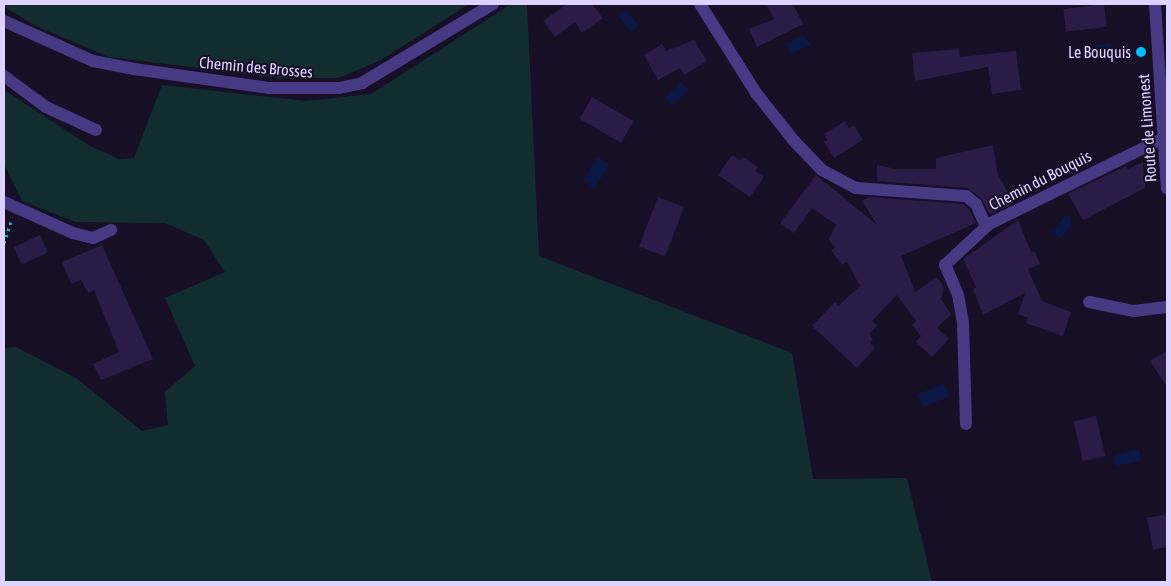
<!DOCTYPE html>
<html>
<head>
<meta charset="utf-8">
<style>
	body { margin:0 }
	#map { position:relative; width:1171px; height:586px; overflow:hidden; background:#160f26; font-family:"Asap Condensed",sans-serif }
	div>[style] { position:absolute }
	.green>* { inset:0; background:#122d30 }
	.water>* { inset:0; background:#0a1744; transform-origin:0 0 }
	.building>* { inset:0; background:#2a1b47; transform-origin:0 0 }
	.path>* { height:3px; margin-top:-1.5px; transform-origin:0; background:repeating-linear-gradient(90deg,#2faeb8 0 2.5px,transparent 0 6.5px) }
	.minor>* { height:12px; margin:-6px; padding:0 6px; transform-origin:6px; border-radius:6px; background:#473a85 }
	.dots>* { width:14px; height:14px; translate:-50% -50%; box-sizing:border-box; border:2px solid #160f26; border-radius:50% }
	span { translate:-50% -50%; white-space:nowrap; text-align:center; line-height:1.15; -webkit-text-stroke:4px #160f26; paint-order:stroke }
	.poi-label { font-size:16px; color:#ded3ff }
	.right { translate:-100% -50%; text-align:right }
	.street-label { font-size:16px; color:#ded3ff }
	.frame { position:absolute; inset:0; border:5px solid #ded3ff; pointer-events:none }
</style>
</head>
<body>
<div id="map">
	<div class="green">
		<div style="clip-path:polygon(4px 4px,469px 4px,381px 60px,339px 78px,278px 78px,109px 57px,36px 26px,4px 7px)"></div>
		<div style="clip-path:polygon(511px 4px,527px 4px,539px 256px,792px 353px,813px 479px,907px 478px,932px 582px,4px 582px,4px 348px,16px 347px,76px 378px,142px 431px,168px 425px,165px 392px,195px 366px,165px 298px,225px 272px,204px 240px,165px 223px,75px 222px,22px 201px,4px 164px,4px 90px,90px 146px,119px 159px,134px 158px,162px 85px,306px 101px,371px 94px)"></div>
	</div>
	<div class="water">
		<div style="left:627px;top:10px;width:20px;height:10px;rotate:53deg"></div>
		<div style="clip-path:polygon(804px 35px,811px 45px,790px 54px,786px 44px)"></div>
		<div style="left:1111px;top:43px;width:11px;height:21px;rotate:80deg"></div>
		<div style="left:681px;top:82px;width:11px;height:23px;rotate:45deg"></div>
		<div style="left:597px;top:157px;width:14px;height:28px;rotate:30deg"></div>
		<div style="clip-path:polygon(1066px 215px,1070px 216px,1071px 226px,1059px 239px,1053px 231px)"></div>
		<div style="left:944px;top:384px;width:14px;height:28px;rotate:69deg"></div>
		<div style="clip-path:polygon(1139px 449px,1141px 461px,1117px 466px,1113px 463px,1115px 455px)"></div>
	</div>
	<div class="building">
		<div style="clip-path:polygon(567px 4px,592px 4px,603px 18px,582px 33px,575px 22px,555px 37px,543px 21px)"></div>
		<div style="clip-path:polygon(766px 4px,793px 4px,803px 24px,757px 47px,749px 29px,774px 19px)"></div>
		<div style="left:1104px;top:4px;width:23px;height:41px;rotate:83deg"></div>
		<div style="clip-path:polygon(694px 40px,707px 61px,684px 75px,680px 68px,658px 80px,644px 55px,662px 44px,666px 51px)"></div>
		<div style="clip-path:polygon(959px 49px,960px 57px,1016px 51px,1021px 90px,992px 94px,988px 67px,915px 81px,912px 53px)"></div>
		<div style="left:592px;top:97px;width:48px;height:25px;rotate:30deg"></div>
		<div style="clip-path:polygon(845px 121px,849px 128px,854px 125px,863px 140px,834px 158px,824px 142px,827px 140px,824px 134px)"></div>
		<div style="clip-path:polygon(993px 145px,998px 175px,1014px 203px,990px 215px,981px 198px,967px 188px,877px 181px,877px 165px,896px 169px,936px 169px,936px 158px)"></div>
		<div style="clip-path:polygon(732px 155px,740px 160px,743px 157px,758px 167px,755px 171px,764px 177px,750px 197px,718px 175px)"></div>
		<div style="clip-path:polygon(1143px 162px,1145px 188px,1083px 220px,1068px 194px,1126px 166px,1128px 169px)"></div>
		<div style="clip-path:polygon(816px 175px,877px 225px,862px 201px,869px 197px,963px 204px,969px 209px,976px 223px,901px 256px,915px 292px,937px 277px,944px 287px,941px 299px,951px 314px,937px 328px,949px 339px,932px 357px,916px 342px,921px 336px,912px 325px,916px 321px,897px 295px,872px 321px,877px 326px,869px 334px,873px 339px,870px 343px,875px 348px,857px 368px,812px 326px,835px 302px,838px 306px,860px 286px,847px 262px,842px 265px,831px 250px,835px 248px,829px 239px,836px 225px,812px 208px,794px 233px,780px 223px)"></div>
		<div style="left:658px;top:197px;width:28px;height:53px;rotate:21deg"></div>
		<div style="clip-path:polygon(1018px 220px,1031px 252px,1035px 251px,1040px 264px,1028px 269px,1042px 301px,1071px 312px,1063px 336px,1026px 323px,1028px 318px,1018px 314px,1025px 293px,983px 315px,973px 289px,976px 287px,963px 259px)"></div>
		<div style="left:40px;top:235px;width:19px;height:29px;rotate:65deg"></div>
		<div style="clip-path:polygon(102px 245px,153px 359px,101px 380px,93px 364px,119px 352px,94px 290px,88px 293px,81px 280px,71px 284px,62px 262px)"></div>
		<div style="clip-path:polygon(1167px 351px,1167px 387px,1150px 361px)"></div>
		<div style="left:1096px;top:416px;width:41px;height:23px;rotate:77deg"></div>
		<div style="clip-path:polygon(1167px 514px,1167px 547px,1153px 550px,1147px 518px)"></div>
	</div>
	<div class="path">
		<div style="left:4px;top:243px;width:22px;rotate:-72deg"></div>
	</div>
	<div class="minor">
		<div style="left:700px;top:4px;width:105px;rotate:57.8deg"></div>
		<div style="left:756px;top:93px;width:61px;rotate:51.6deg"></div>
		<div style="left:794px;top:141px;width:40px;rotate:46deg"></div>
		<div style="left:822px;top:170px;width:38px;rotate:28deg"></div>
		<div style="left:856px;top:188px;width:110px;rotate:4.2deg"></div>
		<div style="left:966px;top:196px;width:13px;rotate:39deg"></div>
		<div style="left:976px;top:204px;width:20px;rotate:66deg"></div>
		<div style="left:984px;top:222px;width:5px;rotate:22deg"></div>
		<div style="left:989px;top:224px;width:195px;rotate:-26.2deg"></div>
		<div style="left:1155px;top:4px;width:185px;rotate:86.3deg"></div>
		<div style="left:4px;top:21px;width:98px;rotate:24.2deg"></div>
		<div style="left:93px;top:61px;width:42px;rotate:11deg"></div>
		<div style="left:134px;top:69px;width:136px;rotate:8deg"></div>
		<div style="left:269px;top:88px;width:70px"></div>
		<div style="left:339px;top:88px;width:24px;rotate:-12deg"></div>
		<div style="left:362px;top:83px;width:153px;rotate:-31.1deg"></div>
		<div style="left:4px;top:76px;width:52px;rotate:36.4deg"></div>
		<div style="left:46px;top:107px;width:55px;rotate:24.7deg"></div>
		<div style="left:4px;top:202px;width:76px;rotate:24.2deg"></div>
		<div style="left:73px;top:233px;width:21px;rotate:14deg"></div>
		<div style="left:93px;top:238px;width:20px;rotate:-24deg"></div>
		<div style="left:1089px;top:302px;width:46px;rotate:11.3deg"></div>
		<div style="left:1134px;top:311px;width:33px;rotate:-7deg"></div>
		<div style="left:966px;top:424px;width:101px;rotate:-91.7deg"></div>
		<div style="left:963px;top:323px;width:28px;rotate:-100deg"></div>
		<div style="left:958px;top:295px;width:33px;rotate:-113deg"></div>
		<div style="left:945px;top:265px;width:60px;rotate:-43deg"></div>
	</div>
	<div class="dots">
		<div style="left:1141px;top:52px;background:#00c3fe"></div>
	</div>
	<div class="poi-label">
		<span class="right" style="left:1131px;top:52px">Le Bouquis</span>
	</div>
	<div class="street-label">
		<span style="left:256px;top:67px;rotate:5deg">Chemin des Brosses</span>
		<span style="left:1147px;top:128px;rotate:-94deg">Route de Limonest</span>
		<span style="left:1040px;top:180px;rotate:-27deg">Chemin du Bouquis</span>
	</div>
	<div class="frame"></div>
</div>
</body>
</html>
